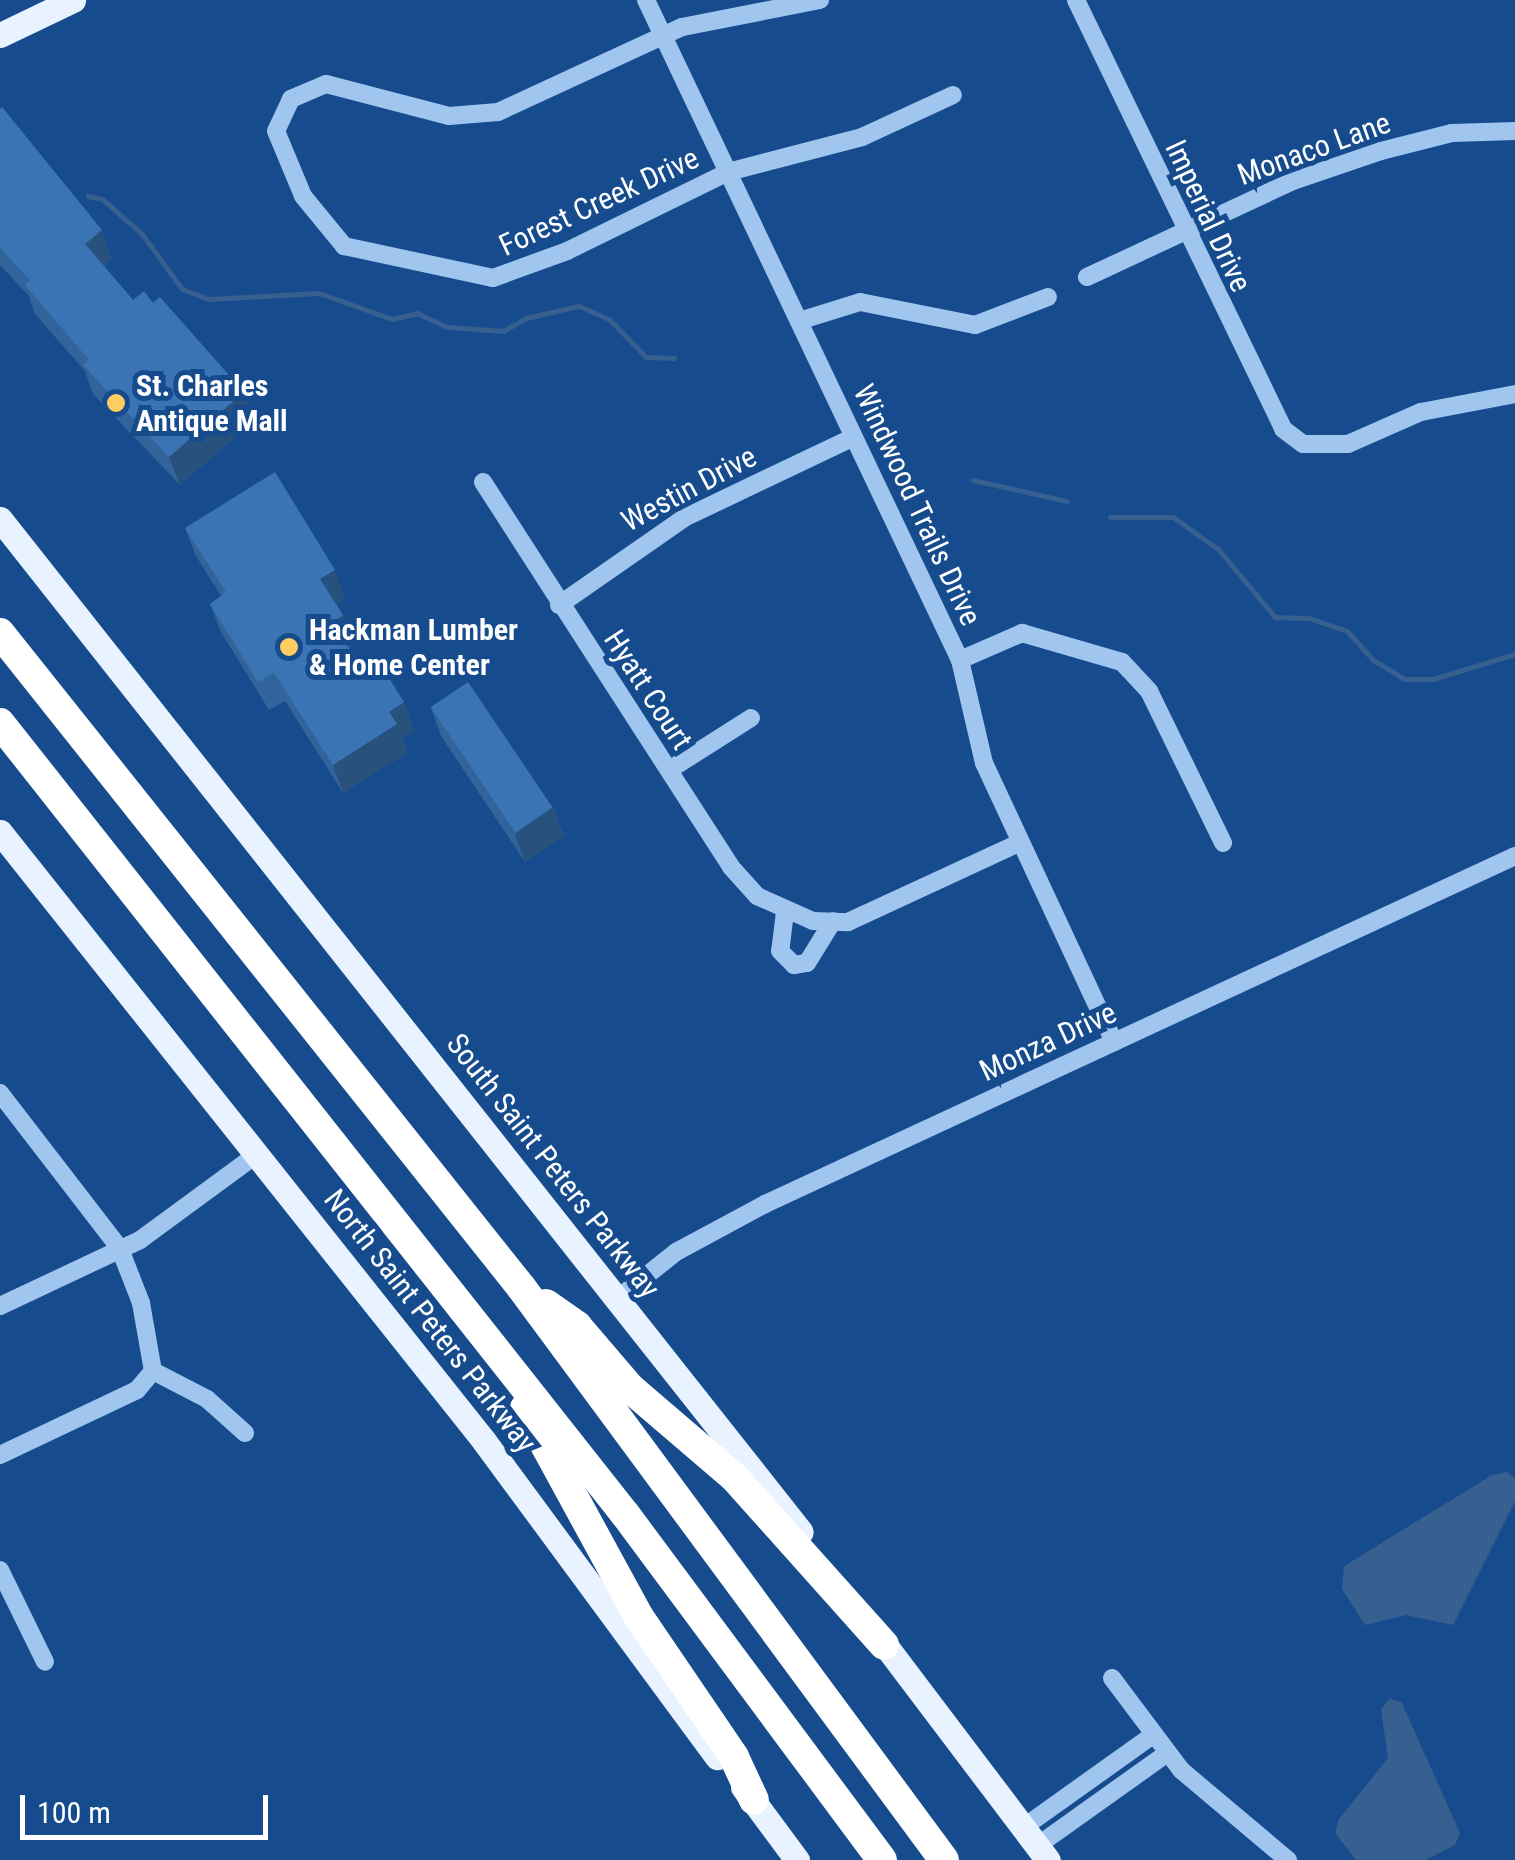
<!DOCTYPE html>
<html>
<head>
<meta charset="utf-8">
<style>
	body { margin:0 }
	#map { position:relative; width:1515px; height:1860px; overflow:hidden; background:#164c8d; font-family:"Roboto Condensed",sans-serif }
	div>[style] { position:absolute }
	.water>* { inset:0; background:#375f8f }
	.stream>* { height:5px; margin:-2.5px; padding:0 2.5px; transform-origin:2.5px; border-radius:2.5px; background:#375f8f }
	.minor>* { height:18px; margin:-9px; padding:0 9px; transform-origin:9px; border-radius:9px; background:#a0c6f0 }
	.major>* { height:25px; margin:-12.5px; padding:0 12.5px; transform-origin:12.5px; border-radius:12.5px; background:#e9f2ff }
	.highway>* { height:30px; margin:-15px; padding:0 15px; transform-origin:15px; border-radius:15px; background:#fff }
	.wall>* { inset:0; background:#32649b }
	.shaded-wall>* { inset:0; background:#29517e }
	.building>* { inset:0; background:#3a74b4; transform-origin:0 0 }
	.dots>* { width:28px; height:28px; translate:-50% -50%; box-sizing:border-box; border:5px solid #164c8d; border-radius:50% }
	span { translate:-50% -50%; white-space:nowrap; text-align:center; line-height:1.15; -webkit-text-stroke:10px #164c8d; paint-order:stroke }
	.street-label { font-size:30px; color:#fff }
	.poi-label { font-size:30px; color:#fff; font-weight:700 }
	.left { translate:0 -50%; text-align:left }
	.scale { position:absolute; left:20px; top:1795px; width:248px; height:45px; box-sizing:border-box; border:5px solid #fff; border-top:0; padding-left:12px; font-size:30px; line-height:35px; white-space:nowrap; color:#fff; -webkit-text-stroke:8px #164c8d; paint-order:stroke }
</style>
</head>
<body>
<div id="map">
	<div class="water">
		<div style="clip-path:polygon(1507px 1472px,1515px 1478px,1515px 1501px,1453px 1625px,1406px 1615px,1365px 1625px,1342px 1589px,1344px 1566px,1492px 1475px)"></div>
		<div style="clip-path:polygon(1390px 1698px,1402px 1703px,1460px 1833px,1455px 1845px,1425px 1860px,1356px 1860px,1335px 1833px,1339px 1819px,1388px 1758px,1381px 1709px)"></div>
	</div>
	<div class="stream">
		<div style="left:88px;top:196px;width:14px;rotate:12deg"></div>
		<div style="left:102px;top:199px;width:53px;rotate:41.2deg"></div>
		<div style="left:142px;top:234px;width:68px;rotate:54deg"></div>
		<div style="left:182px;top:289px;width:28px;rotate:21deg"></div>
		<div style="left:208px;top:299px;width:111px;rotate:-3.1deg"></div>
		<div style="left:319px;top:293px;width:77px;rotate:19.6deg"></div>
		<div style="left:392px;top:319px;width:26px;rotate:-13deg"></div>
		<div style="left:417px;top:313px;width:33px;rotate:25deg"></div>
		<div style="left:447px;top:327px;width:56px;rotate:4.1deg"></div>
		<div style="left:503px;top:331px;width:26px;rotate:-29deg"></div>
		<div style="left:526px;top:318px;width:54px;rotate:-12.8deg"></div>
		<div style="left:579px;top:306px;width:34px;rotate:24deg"></div>
		<div style="left:610px;top:320px;width:52px;rotate:45.8deg"></div>
		<div style="left:646px;top:357px;width:28px;rotate:2deg"></div>
		<div style="left:973px;top:480px;width:96px;rotate:12.6deg"></div>
		<div style="left:1110px;top:517px;width:63px"></div>
		<div style="left:1173px;top:517px;width:55px;rotate:35.4deg"></div>
		<div style="left:1218px;top:549px;width:89px;rotate:50deg"></div>
		<div style="left:1275px;top:617px;width:34px;rotate:2deg"></div>
		<div style="left:1309px;top:618px;width:40px;rotate:18.9deg"></div>
		<div style="left:1347px;top:631px;width:39px;rotate:48deg"></div>
		<div style="left:1373px;top:660px;width:37px;rotate:31deg"></div>
		<div style="left:1405px;top:679px;width:28px"></div>
		<div style="left:1433px;top:679px;width:86px;rotate:-17deg"></div>
	</div>
	<div class="minor">
		<div style="left:646px;top:0;width:731px;rotate:64.56deg"></div>
		<div style="left:960px;top:660px;width:106px;rotate:76.9deg"></div>
		<div style="left:984px;top:763px;width:308px;rotate:65deg"></div>
		<div style="left:820px;top:0;width:141px;rotate:168.9deg"></div>
		<div style="left:682px;top:27px;width:203px;rotate:155.2deg"></div>
		<div style="left:498px;top:112px;width:49px;rotate:175.3deg"></div>
		<div style="left:449px;top:116px;width:127px;rotate:-165.4deg"></div>
		<div style="left:326px;top:84px;width:38px;rotate:157deg"></div>
		<div style="left:291px;top:99px;width:35px;rotate:115deg"></div>
		<div style="left:276px;top:131px;width:70px;rotate:67.4deg"></div>
		<div style="left:303px;top:196px;width:65px;rotate:50.6deg"></div>
		<div style="left:344px;top:246px;width:152px;rotate:12.1deg"></div>
		<div style="left:493px;top:278px;width:79px;rotate:-20deg"></div>
		<div style="left:567px;top:251px;width:179px;rotate:-26.1deg"></div>
		<div style="left:728px;top:172px;width:138px;rotate:-14.6deg"></div>
		<div style="left:862px;top:137px;width:100px;rotate:-24.8deg"></div>
		<div style="left:1076px;top:0;width:476px;rotate:64.2deg"></div>
		<div style="left:1283px;top:429px;width:25px;rotate:37deg"></div>
		<div style="left:1303px;top:444px;width:45px"></div>
		<div style="left:1348px;top:444px;width:80px;rotate:-23.7deg"></div>
		<div style="left:1421px;top:412px;width:96px;rotate:-10.8deg"></div>
		<div style="left:1087px;top:277px;width:227px;rotate:-25deg"></div>
		<div style="left:1293px;top:181px;width:93px;rotate:-18.8deg"></div>
		<div style="left:1381px;top:151px;width:73px;rotate:-14.2deg"></div>
		<div style="left:1452px;top:133px;width:63px;rotate:-1.8deg"></div>
		<div style="left:799px;top:321px;width:64px;rotate:-17.3deg"></div>
		<div style="left:860px;top:302px;width:117px;rotate:11.3deg"></div>
		<div style="left:975px;top:325px;width:78px;rotate:-21deg"></div>
		<div style="left:483px;top:482px;width:458px;rotate:57.2deg"></div>
		<div style="left:731px;top:867px;width:39px;rotate:48deg"></div>
		<div style="left:757px;top:896px;width:61px;rotate:24.1deg"></div>
		<div style="left:813px;top:921px;width:35px;rotate:2deg"></div>
		<div style="left:848px;top:922px;width:188px;rotate:-24.8deg"></div>
		<div style="left:559px;top:605px;width:152px;rotate:-34.8deg"></div>
		<div style="left:684px;top:518px;width:188px;rotate:-25.5deg"></div>
		<div style="left:960px;top:660px;width:68px;rotate:-23.5deg"></div>
		<div style="left:1022px;top:633px;width:104px;rotate:16.2deg"></div>
		<div style="left:1122px;top:662px;width:40px;rotate:47deg"></div>
		<div style="left:1149px;top:691px;width:169px;rotate:64deg"></div>
		<div style="left:669px;top:770px;width:97px;rotate:-32.4deg"></div>
		<div style="left:785px;top:912px;width:39px;rotate:97deg"></div>
		<div style="left:780px;top:951px;width:20px;rotate:45deg"></div>
		<div style="left:794px;top:965px;width:13px;rotate:-9deg"></div>
		<div style="left:807px;top:963px;width:49px;rotate:-58.2deg"></div>
		<div style="left:0;top:1093px;width:197px;rotate:52.4deg"></div>
		<div style="left:120px;top:1249px;width:58px;rotate:68.7deg"></div>
		<div style="left:141px;top:1303px;width:69px;rotate:80deg"></div>
		<div style="left:153px;top:1371px;width:25px;rotate:130deg"></div>
		<div style="left:137px;top:1390px;width:152px;rotate:154.6deg"></div>
		<div style="left:617px;top:1299px;width:75px;rotate:-38.5deg"></div>
		<div style="left:676px;top:1252px;width:101px;rotate:-28.3deg"></div>
		<div style="left:765px;top:1204px;width:827px;rotate:-24.89deg"></div>
		<div style="left:0;top:1306px;width:155px;rotate:-25.2deg"></div>
		<div style="left:140px;top:1240px;width:145px;rotate:-36.3deg"></div>
		<div style="left:153px;top:1371px;width:61px;rotate:27.4deg"></div>
		<div style="left:207px;top:1399px;width:51px;rotate:41.8deg"></div>
		<div style="left:0;top:1570px;width:102px;rotate:63.9deg"></div>
		<div style="left:1112px;top:1678px;width:115px;rotate:53.1deg"></div>
		<div style="left:1181px;top:1770px;width:140px;rotate:40.1deg"></div>
		<div style="left:1024px;top:1827px;width:158px;rotate:-35.5deg"></div>
		<div style="left:1037px;top:1846px;width:158px;rotate:-35.5deg"></div>
	</div>
	<div class="major">
		<div style="left:0;top:35px;width:81px;rotate:-25.6deg"></div>
		<div style="left:0;top:519px;width:1291px;rotate:51.67deg"></div>
		<div style="left:0;top:832px;width:778px;rotate:51.52deg"></div>
		<div style="left:484px;top:1441px;width:393px;rotate:53.6deg"></div>
		<div style="left:873px;top:1629px;width:290px;rotate:52.9deg"></div>
		<div style="left:743px;top:1787px;width:91px;rotate:53.5deg"></div>
	</div>
	<div class="highway">
		<div style="left:0;top:633px;width:836px;rotate:51.46deg"></div>
		<div style="left:521px;top:1287px;width:712px;rotate:53.56deg"></div>
		<div style="left:0;top:723px;width:1008px;rotate:51.69deg"></div>
		<div style="left:625px;top:1514px;width:431px;rotate:53.4deg"></div>
		<div style="left:546px;top:1304px;width:38px;rotate:35deg"></div>
		<div style="left:577px;top:1326px;width:82px;rotate:49.5deg"></div>
		<div style="left:630px;top:1388px;width:137px;rotate:40.6deg"></div>
		<div style="left:734px;top:1477px;width:225px;rotate:48.2deg"></div>
		<div style="left:525px;top:1408px;width:238px;rotate:61.4deg"></div>
		<div style="left:639px;top:1617px;width:169px;rotate:55.8deg"></div>
		<div style="left:734px;top:1757px;width:47px;rotate:65.1deg"></div>
	</div>
	<div class="wall">
		<div style="clip-path:polygon(0 109px,112px 259px,104px 266px,133px 300px,254px 421px,180px 485px,93px 394px,85px 371px,35px 314px,29px 296px,0 265px)"></div>
		<div style="clip-path:polygon(185px 528px,345px 598px,336px 604px,343px 615px,354px 644px,349px 647px,358px 663px,404px 702px,414px 731px,402px 739px,407px 753px,343px 793px,285px 701px,269px 710px,221px 632px,210px 604px,221px 596px,196px 556px)"></div>
		<div style="clip-path:polygon(431px 708px,553px 807px,564px 836px,525px 862px,441px 736px)"></div>
	</div>
	<div class="shaded-wall">
		<div style="clip-path:polygon(102px 230px,112px 259px,95px 273px,85px 244px)"></div>
		<div style="clip-path:polygon(244px 392px,254px 421px,180px 485px,169px 457px)"></div>
		<div style="clip-path:polygon(335px 570px,345px 598px,330px 608px,320px 579px)"></div>
		<div style="clip-path:polygon(343px 615px,354px 644px,343px 650px,333px 622px)"></div>
		<div style="clip-path:polygon(404px 702px,414px 731px,402px 739px,407px 753px,343px 793px,333px 765px,389px 712px)"></div>
		<div style="clip-path:polygon(553px 807px,564px 836px,525px 862px,515px 834px)"></div>
	</div>
	<div class="building">
		<div style="clip-path:polygon(2px 107px,102px 230px,85px 244px,133px 300px,144px 291px,153px 303px,160px 297px,244px 392px,169px 457px,83px 365px,89px 360px,25px 285px,30px 280px,0 248px,0 109px)"></div>
		<div style="clip-path:polygon(275px 472px,335px 570px,320px 579px,343px 615px,333px 622px,358px 663px,374px 654px,404px 702px,389px 712px,397px 724px,333px 765px,274px 673px,258px 682px,210px 604px,226px 592px,185px 528px)"></div>
		<div style="left:468px;top:682px;width:151px;height:45px;rotate:56deg"></div>
	</div>
	<div class="dots">
		<div style="left:116px;top:403px;background:#ffcd5f"></div>
		<div style="left:289px;top:647px;background:#ffcd5f"></div>
	</div>
	<div class="street-label">
		<span style="left:1314px;top:149px;rotate:-20deg">Monaco Lane</span>
		<span style="left:599px;top:202px;rotate:-25deg">Forest Creek Drive</span>
		<span style="left:1208px;top:216px;rotate:65deg">Imperial Drive</span>
		<span style="left:689px;top:489px;rotate:-28deg">Westin Drive</span>
		<span style="left:917px;top:505px;rotate:65deg">Windwood Trails Drive</span>
		<span style="left:648px;top:690px;rotate:57deg">Hyatt Court</span>
		<span style="left:1048px;top:1042px;rotate:-25deg">Monza Drive</span>
		<span style="left:553px;top:1166px;rotate:52deg">South Saint Peters Parkway</span>
		<span style="left:430px;top:1321px;rotate:52deg">North Saint Peters Parkway</span>
	</div>
	<div class="poi-label">
		<span class="left" style="left:136px;top:403px">St. Charles<br>Antique Mall</span>
		<span class="left" style="left:309px;top:647px">Hackman Lumber<br>&amp; Home Center</span>
	</div>
	<div class="scale">100 m</div>
</div>
</body>
</html>
